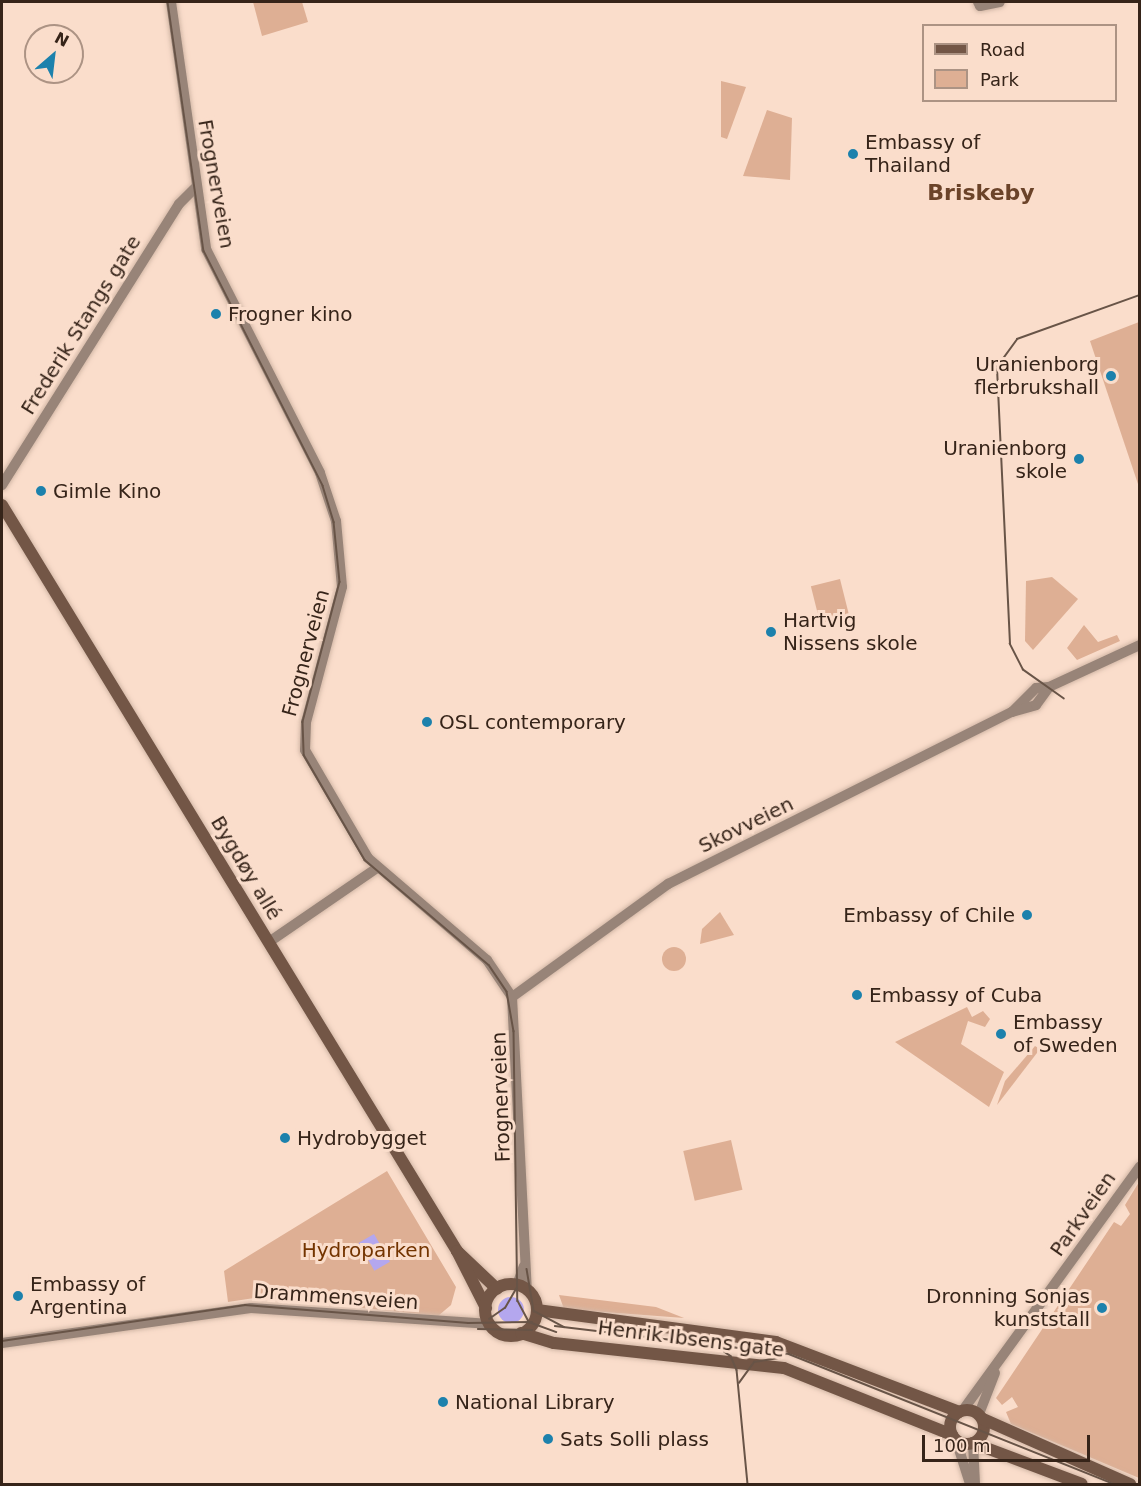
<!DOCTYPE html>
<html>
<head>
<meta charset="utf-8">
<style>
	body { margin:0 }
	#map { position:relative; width:1141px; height:1486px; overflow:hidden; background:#faddcb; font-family:"DejaVu Sans",sans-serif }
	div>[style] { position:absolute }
	.green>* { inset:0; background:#deaf94; transform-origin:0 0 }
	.round { border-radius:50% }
	.water>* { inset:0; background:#b4a7ee; transform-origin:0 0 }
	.roads { filter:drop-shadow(0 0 2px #d3b8a7) drop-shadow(0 0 2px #d3b8a7) }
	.tertiary>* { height:10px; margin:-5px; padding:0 5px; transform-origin:5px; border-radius:5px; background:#988478 }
	.secondary>* { height:12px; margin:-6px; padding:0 6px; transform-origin:6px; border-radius:6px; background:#735646 }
	.secondary>.ring { margin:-6px; padding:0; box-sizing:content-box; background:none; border:12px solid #735646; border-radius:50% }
	.tram>* { height:1.5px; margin:-0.75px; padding:0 0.75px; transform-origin:0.75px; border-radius:0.75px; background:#685447 }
	.dots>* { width:16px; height:16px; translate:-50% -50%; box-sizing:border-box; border:3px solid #faddcb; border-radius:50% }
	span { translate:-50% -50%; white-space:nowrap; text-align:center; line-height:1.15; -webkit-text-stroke:6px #faddcb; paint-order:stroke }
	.poi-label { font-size:20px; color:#362419 }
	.left { translate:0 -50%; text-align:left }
	.right { translate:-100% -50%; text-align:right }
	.street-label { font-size:20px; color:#362419 }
	.park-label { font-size:20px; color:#733400 }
	.quarter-label { font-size:22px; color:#6b4329; font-weight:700 }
	.frame { position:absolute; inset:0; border:3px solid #362419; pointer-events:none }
	.legend { position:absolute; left:922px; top:24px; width:195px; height:78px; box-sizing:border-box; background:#faddcb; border:2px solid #ac9384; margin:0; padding:8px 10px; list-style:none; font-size:18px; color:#362419 }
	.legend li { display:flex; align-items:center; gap:12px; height:30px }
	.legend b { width:30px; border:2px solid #ac9384 }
	.north { position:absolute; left:24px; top:24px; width:60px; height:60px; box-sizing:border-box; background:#faddcb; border:2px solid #ac9384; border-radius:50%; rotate:28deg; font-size:16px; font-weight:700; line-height:24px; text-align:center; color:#362419 }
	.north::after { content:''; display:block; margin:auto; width:21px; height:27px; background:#1c81ac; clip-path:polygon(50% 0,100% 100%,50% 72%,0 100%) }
	.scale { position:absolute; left:922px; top:1435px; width:168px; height:27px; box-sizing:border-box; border:3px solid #362419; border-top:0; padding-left:8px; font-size:18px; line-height:21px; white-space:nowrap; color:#362419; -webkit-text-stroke:4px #faddcb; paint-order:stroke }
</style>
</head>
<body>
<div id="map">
	<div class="green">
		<div style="clip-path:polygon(253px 2px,302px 2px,308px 22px,262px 36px)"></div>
		<div style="clip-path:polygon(721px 81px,746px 87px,727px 139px,721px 137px)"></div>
		<div style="clip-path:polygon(767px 110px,792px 118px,790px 180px,743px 176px)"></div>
		<div style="clip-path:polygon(1139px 322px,1140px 487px,1139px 487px,1090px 341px)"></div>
		<div style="clip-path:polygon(1052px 577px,1078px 599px,1033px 650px,1025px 641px,1026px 581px)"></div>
		<div style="left:840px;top:579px;width:38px;height:30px;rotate:76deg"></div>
		<div style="clip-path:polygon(1084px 625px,1098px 642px,1117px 635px,1120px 641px,1077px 660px,1067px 648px)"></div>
		<div style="clip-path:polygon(720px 912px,734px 935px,700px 944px,702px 929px)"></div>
		<div class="round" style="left:662px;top:947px;width:24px;height:24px"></div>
		<div style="clip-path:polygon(967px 1007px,972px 1017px,983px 1011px,990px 1019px,985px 1027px,968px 1021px,961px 1044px,1004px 1072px,989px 1107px,895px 1042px)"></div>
		<div style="clip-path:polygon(1035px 1046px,1040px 1049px,997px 1105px,1005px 1081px)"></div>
		<div style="left:731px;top:1140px;width:51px;height:49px;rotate:77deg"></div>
		<div style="clip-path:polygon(387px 1171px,456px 1287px,451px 1305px,438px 1316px,260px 1297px,228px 1302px,224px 1271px)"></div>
		<div style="clip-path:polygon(1139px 1182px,1140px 1182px,1139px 1478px,1011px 1424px,1006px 1412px,1018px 1407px,1012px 1397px,1002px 1405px,996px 1398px,1114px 1222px,1121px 1226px,1130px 1214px,1125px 1205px)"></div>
		<div style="clip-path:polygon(559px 1295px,656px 1307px,684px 1318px,564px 1309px)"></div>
	</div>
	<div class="water">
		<div style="left:374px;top:1234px;width:32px;height:18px;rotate:60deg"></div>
		<div class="round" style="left:498px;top:1297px;width:26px;height:26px"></div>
	</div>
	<div class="roads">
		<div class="tertiary">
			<div style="left:171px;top:2px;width:249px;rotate:81.9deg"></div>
			<div style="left:206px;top:249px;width:251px;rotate:63deg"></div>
			<div style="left:320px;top:473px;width:51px;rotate:71.6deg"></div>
			<div style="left:336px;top:521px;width:66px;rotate:84.8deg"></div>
			<div style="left:342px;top:587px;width:140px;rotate:104.9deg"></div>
			<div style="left:306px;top:722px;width:28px;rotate:92deg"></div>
			<div style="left:305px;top:750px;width:125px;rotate:59.7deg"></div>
			<div style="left:368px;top:858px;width:157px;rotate:40.6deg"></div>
			<div style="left:487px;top:960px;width:45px;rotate:56deg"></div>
			<div style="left:512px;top:997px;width:292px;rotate:87.1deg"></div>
			<div style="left:978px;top:2px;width:4px;rotate:63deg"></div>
			<div style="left:980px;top:6px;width:20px;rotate:-11deg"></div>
			<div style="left:2px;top:485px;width:332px;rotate:-57.8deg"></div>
			<div style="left:179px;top:204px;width:23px;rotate:-45deg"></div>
			<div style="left:1012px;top:712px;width:34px;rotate:-45deg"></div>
			<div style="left:1036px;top:688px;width:13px;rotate:-4deg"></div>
			<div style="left:1049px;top:687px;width:100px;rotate:-24.8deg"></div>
			<div style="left:269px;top:942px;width:131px;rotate:-34.4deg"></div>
			<div style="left:512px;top:997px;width:193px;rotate:-35.9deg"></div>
			<div style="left:668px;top:884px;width:385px;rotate:-26.6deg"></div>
			<div style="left:1012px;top:712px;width:25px;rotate:-16deg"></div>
			<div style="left:1036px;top:705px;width:22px;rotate:-54deg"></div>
			<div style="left:517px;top:1285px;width:20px;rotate:-70deg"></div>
			<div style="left:2px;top:1343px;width:251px;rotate:-8deg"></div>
			<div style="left:251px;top:1308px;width:240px;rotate:3.8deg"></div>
			<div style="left:963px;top:1410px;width:301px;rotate:-54deg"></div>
			<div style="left:979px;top:1414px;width:44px;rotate:-68.7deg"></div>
			<div style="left:956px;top:1440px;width:46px;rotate:72.3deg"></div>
			<div style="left:973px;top:1443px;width:41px;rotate:87.2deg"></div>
		</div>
		<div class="secondary">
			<div style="left:2px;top:505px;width:874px;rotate:58.62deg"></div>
			<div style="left:457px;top:1251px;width:55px;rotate:43.5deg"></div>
			<div style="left:457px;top:1251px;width:64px;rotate:63deg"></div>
			<div class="ring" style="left:485px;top:1284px;width:40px;height:40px"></div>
			<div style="left:537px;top:1310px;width:241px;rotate:7.6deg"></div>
			<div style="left:776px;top:1342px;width:196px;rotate:20.9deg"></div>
			<div style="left:521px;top:1333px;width:34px;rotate:17deg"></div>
			<div style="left:554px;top:1343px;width:231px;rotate:6.2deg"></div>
			<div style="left:784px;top:1368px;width:181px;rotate:21.7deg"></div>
			<div class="ring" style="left:950px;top:1410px;width:22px;height:22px"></div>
			<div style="left:983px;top:1419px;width:161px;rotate:23.9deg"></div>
			<div style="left:973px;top:1443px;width:116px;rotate:20.6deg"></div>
		</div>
	</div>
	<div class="tram">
		<div style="left:168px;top:2px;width:252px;rotate:81.8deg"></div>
		<div style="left:204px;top:251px;width:263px;rotate:63.1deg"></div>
		<div style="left:323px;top:486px;width:38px;rotate:73deg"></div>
		<div style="left:334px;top:522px;width:60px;rotate:84.3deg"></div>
		<div style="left:340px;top:582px;width:145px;rotate:104.8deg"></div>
		<div style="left:303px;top:722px;width:33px;rotate:88deg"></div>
		<div style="left:304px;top:755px;width:121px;rotate:59.8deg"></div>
		<div style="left:365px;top:860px;width:162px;rotate:40.3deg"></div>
		<div style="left:489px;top:965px;width:32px;rotate:56deg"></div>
		<div style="left:507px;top:992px;width:40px;rotate:80deg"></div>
		<div style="left:514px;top:1031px;width:270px;rotate:89.2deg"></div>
		<div style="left:518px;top:1301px;width:24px;rotate:62deg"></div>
		<div style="left:529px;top:1322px;width:29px;rotate:20deg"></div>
		<div style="left:1064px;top:699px;width:50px;rotate:-144.7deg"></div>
		<div style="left:1023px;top:670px;width:29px;rotate:-117deg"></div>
		<div style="left:1010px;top:644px;width:277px;rotate:-92.7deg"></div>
		<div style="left:997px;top:367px;width:34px;rotate:-54deg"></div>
		<div style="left:1017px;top:339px;width:131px;rotate:-19.7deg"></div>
		<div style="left:527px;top:1269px;width:43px;rotate:80.5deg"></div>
		<div style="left:534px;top:1311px;width:34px;rotate:28deg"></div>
		<div style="left:489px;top:1319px;width:19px;rotate:-35deg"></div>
		<div style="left:505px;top:1308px;width:22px;rotate:-60deg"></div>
		<div style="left:555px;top:1326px;width:236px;rotate:6.8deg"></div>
		<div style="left:789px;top:1354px;width:350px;rotate:21.8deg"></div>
		<div style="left:478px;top:1329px;width:54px;rotate:1.1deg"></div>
		<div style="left:2px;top:1341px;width:246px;rotate:-8.4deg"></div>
		<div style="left:245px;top:1305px;width:224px;rotate:4.6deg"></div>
		<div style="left:468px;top:1323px;width:64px;rotate:-0.9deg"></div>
		<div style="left:715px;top:1345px;width:19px;rotate:35deg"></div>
		<div style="left:731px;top:1356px;width:15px;rotate:67deg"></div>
		<div style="left:737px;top:1370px;width:115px;rotate:84.5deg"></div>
		<div style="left:739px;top:1383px;width:26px;rotate:-54deg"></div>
		<div style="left:754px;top:1362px;width:26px;rotate:-9deg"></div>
	</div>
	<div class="dots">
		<div style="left:853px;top:154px;background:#1c81ac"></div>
		<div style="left:216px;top:314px;background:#1c81ac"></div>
		<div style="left:1111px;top:376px;background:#1c81ac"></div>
		<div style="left:1079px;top:459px;background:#1c81ac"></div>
		<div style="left:41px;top:491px;background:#1c81ac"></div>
		<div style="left:771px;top:632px;background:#1c81ac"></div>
		<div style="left:427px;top:722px;background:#1c81ac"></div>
		<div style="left:1027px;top:915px;background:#1c81ac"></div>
		<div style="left:857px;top:995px;background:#1c81ac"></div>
		<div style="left:1001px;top:1034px;background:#1c81ac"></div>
		<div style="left:285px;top:1138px;background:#1c81ac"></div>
		<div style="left:18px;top:1296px;background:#1c81ac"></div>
		<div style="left:1102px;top:1308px;background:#1c81ac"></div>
		<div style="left:443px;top:1402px;background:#1c81ac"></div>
		<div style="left:548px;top:1439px;background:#1c81ac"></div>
	</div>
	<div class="poi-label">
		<span class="left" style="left:865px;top:154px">Embassy of<br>Thailand</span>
		<span class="left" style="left:228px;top:314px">Frogner kino</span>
		<span class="right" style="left:1099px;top:376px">Uranienborg<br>flerbrukshall</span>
		<span class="right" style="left:1067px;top:460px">Uranienborg<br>skole</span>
		<span class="left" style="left:53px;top:491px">Gimle Kino</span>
		<span class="left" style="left:783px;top:632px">Hartvig<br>Nissens skole</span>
		<span class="left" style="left:439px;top:722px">OSL contemporary</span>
		<span class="right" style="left:1015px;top:915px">Embassy of Chile</span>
		<span class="left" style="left:869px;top:995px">Embassy of Cuba</span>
		<span class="left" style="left:1013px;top:1034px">Embassy<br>of Sweden</span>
		<span class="left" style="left:297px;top:1138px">Hydrobygget</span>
		<span class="left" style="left:30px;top:1296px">Embassy of<br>Argentina</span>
		<span class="right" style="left:1090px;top:1308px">Dronning Sonjas<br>kunststall</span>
		<span class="left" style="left:455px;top:1402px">National Library</span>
		<span class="left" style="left:560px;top:1439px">Sats Solli plass</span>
	</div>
	<div class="street-label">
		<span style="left:216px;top:184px;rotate:80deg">Frognerveien</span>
		<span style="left:81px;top:325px;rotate:-58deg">Frederik Stangs gate</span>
		<span style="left:306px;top:653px;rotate:-75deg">Frognerveien</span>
		<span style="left:746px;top:825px;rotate:-26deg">Skovveien</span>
		<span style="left:246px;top:868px;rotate:59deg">Bygdøy allé</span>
		<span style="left:501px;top:1097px;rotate:-92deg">Frognerveien</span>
		<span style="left:1083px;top:1214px;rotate:-55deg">Parkveien</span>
		<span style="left:336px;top:1297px;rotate:4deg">Drammensveien</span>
		<span style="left:691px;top:1339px;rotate:7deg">Henrik Ibsens gate</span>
	</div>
	<div class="park-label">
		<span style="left:366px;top:1250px">Hydroparken</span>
	</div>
	<div class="quarter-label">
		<span style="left:981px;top:193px">Briskeby</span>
	</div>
	<div class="frame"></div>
	<ul class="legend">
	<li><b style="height:8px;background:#735646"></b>Road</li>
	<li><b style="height:16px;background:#deaf94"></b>Park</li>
	</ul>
	<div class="north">N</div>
	<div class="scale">100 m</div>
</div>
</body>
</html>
